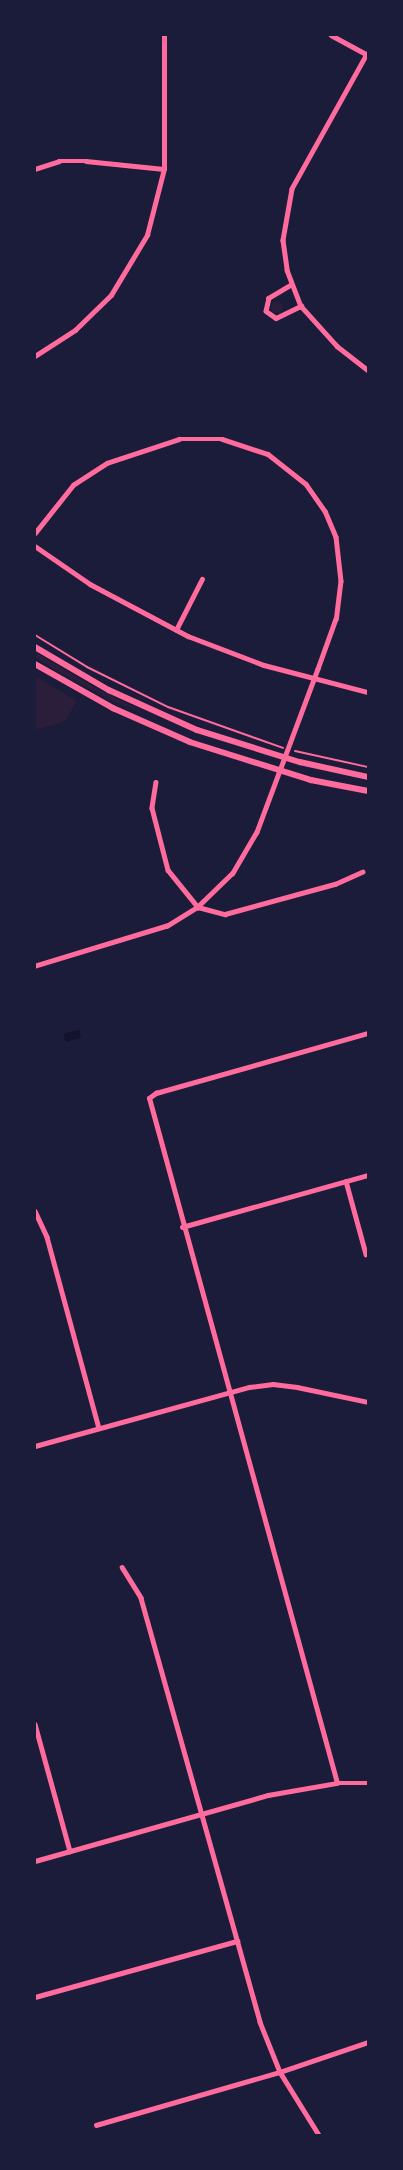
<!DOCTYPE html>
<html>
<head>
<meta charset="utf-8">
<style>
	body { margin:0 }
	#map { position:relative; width:403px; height:2170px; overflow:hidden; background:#1b1b3a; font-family:Bitter,serif }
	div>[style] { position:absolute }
	.green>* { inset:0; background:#2a1e3b }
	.round { border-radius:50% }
	.water>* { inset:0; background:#12122b; transform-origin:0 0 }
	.path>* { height:2px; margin:-1px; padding:0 1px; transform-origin:1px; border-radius:1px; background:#ff6b9d }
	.minor>* { height:4.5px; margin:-2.25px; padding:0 2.25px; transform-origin:2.25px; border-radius:2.25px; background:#ff6b9d }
	.tertiary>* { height:5.5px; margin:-2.75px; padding:0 2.75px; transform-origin:2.75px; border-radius:2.75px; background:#ff6b9d }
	span { translate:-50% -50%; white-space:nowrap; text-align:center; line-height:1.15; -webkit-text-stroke:5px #1b1b3a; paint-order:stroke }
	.frame { position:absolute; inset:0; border:36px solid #1b1b3a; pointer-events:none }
</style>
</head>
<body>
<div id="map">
	<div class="green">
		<div class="round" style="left:271px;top:301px;width:12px;height:12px"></div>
		<div style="clip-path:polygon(35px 652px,99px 690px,148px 714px,112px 701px,47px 665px,35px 657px)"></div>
		<div style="clip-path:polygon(35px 676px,77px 701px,65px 721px,35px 730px)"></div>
	</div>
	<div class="water">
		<div style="left:79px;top:1030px;width:8px;height:16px;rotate:76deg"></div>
	</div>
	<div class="path">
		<div style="left:35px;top:635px;width:61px;rotate:31.6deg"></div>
		<div style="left:87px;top:667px;width:90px;rotate:26.3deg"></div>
		<div style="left:168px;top:707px;width:122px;rotate:19.6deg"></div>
		<div style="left:295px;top:751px;width:75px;rotate:12.4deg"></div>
	</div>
	<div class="minor">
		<div style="left:331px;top:35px;width:42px;rotate:28.4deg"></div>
		<div style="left:367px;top:54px;width:154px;rotate:119.1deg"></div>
		<div style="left:292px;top:189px;width:52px;rotate:100deg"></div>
		<div style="left:283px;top:240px;width:30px;rotate:82deg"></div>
		<div style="left:287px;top:270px;width:39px;rotate:69deg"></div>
		<div style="left:301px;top:306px;width:54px;rotate:48deg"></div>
		<div style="left:337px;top:346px;width:39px;rotate:38deg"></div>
		<div style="left:35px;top:169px;width:25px;rotate:-18deg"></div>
		<div style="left:59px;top:161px;width:27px"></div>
		<div style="left:86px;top:161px;width:78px;rotate:5.9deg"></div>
		<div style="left:291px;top:285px;width:26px;rotate:149deg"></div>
		<div style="left:269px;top:298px;width:13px;rotate:103deg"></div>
		<div style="left:266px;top:311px;width:12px;rotate:35deg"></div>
		<div style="left:276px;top:318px;width:28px;rotate:-26deg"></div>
		<div style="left:35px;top:356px;width:48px;rotate:-33deg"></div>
		<div style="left:75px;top:330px;width:50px;rotate:-44.2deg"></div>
		<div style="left:111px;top:295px;width:70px;rotate:-59deg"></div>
		<div style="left:147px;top:235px;width:68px;rotate:-75.6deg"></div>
		<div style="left:164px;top:169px;width:134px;rotate:-90deg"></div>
		<div style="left:35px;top:533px;width:61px;rotate:-51.6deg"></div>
		<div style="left:73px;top:485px;width:40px;rotate:-32.9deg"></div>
		<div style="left:107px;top:463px;width:76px;rotate:-18.4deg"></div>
		<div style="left:179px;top:439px;width:43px"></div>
		<div style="left:222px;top:439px;width:48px;rotate:18.1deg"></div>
		<div style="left:268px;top:454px;width:48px;rotate:38.3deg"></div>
		<div style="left:306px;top:484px;width:33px;rotate:55deg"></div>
		<div style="left:325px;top:511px;width:28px;rotate:67deg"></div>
		<div style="left:336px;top:537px;width:44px;rotate:83.5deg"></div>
		<div style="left:341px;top:581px;width:38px;rotate:97deg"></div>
		<div style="left:336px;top:619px;width:53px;rotate:109.8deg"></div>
		<div style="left:318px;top:669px;width:174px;rotate:110.5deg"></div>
		<div style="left:257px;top:832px;width:48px;rotate:120.3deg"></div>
		<div style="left:233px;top:873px;width:49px;rotate:135.8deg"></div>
		<div style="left:198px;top:907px;width:36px;rotate:148deg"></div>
		<div style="left:167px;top:926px;width:138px;rotate:163.1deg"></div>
		<div style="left:35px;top:546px;width:67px;rotate:34.6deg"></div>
		<div style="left:90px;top:584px;width:111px;rotate:28deg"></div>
		<div style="left:188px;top:636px;width:81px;rotate:20.9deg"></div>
		<div style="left:264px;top:665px;width:107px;rotate:14.6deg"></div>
		<div style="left:176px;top:630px;width:57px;rotate:-63deg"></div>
		<div style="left:156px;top:782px;width:26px;rotate:99deg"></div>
		<div style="left:152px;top:808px;width:64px;rotate:75.5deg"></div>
		<div style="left:168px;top:870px;width:48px;rotate:51deg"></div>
		<div style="left:198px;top:907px;width:28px;rotate:15deg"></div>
		<div style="left:225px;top:914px;width:114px;rotate:-15.3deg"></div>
		<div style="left:335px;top:884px;width:30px;rotate:-24deg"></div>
		<div style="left:346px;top:1181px;width:76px;rotate:74.7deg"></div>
		<div style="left:35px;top:1211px;width:29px;rotate:65deg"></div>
		<div style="left:47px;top:1237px;width:198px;rotate:74.8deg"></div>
		<div style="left:182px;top:1227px;width:193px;rotate:-15.6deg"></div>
		<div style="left:35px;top:1446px;width:222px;rotate:-15.4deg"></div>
		<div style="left:249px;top:1387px;width:24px;rotate:-7deg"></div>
		<div style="left:273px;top:1384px;width:24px;rotate:7deg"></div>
		<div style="left:297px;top:1387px;width:73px;rotate:11.9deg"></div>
		<div style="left:122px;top:1567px;width:36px;rotate:58deg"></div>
		<div style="left:141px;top:1598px;width:440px;rotate:74.3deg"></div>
		<div style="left:260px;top:2022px;width:54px;rotate:68.2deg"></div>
		<div style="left:280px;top:2072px;width:74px;rotate:58.2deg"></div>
		<div style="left:35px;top:1724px;width:132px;rotate:74.6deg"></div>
		<div style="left:337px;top:1783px;width:710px;rotate:-105.35deg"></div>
		<div style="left:149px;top:1098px;width:9px;rotate:-36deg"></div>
		<div style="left:156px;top:1093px;width:220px;rotate:-15.8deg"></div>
		<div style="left:35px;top:1861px;width:242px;rotate:-15.8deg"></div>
		<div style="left:268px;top:1795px;width:70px;rotate:-9.9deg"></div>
		<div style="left:337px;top:1783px;width:31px"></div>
		<div style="left:35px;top:1997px;width:210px;rotate:-15.5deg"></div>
		<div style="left:96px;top:2125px;width:191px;rotate:-16.1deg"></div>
		<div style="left:280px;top:2072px;width:93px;rotate:-18.8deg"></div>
	</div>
	<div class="tertiary">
		<div style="left:35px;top:647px;width:86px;rotate:30.2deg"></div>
		<div style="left:109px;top:690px;width:97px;rotate:24.4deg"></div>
		<div style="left:197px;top:730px;width:108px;rotate:17.3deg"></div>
		<div style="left:300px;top:762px;width:70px;rotate:12.4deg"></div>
		<div style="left:35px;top:664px;width:90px;rotate:29.4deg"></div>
		<div style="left:113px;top:708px;width:84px;rotate:23.8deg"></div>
		<div style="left:190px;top:742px;width:127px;rotate:17.4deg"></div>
		<div style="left:311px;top:780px;width:58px;rotate:10.9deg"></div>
	</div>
	<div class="frame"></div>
</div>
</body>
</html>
